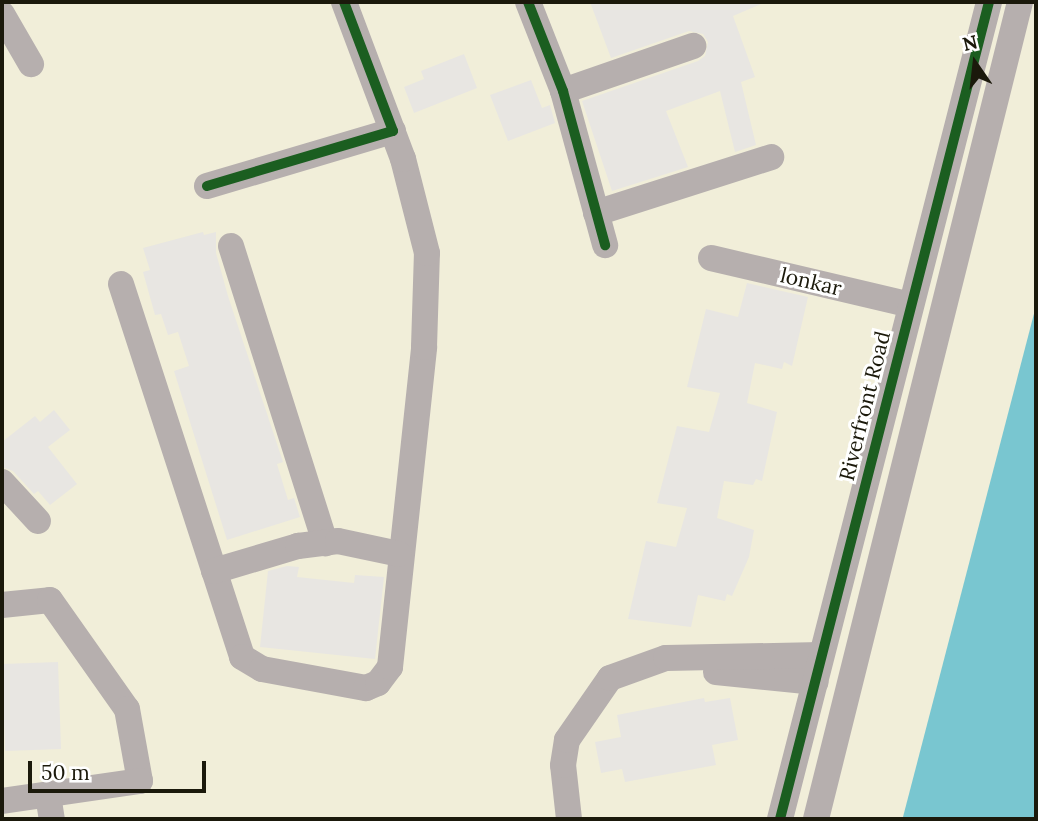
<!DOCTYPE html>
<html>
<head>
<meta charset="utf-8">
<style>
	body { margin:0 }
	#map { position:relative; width:1038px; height:821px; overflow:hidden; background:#f1eed9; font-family:Lora,serif }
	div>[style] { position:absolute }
	.water>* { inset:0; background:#79c6d0 }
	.building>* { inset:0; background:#e8e6e2; transform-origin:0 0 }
	.minor>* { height:26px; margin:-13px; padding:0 13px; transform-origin:13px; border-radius:13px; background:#b6afae }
	.cycleway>* { height:10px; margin:-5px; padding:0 5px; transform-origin:5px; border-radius:5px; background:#1b5e20 }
	span { translate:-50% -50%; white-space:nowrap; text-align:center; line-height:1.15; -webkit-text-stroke:6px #fff; paint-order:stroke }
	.street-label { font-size:21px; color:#1b190b }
	.frame { position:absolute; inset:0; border:4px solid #1b190b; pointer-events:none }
	.north { position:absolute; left:940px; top:28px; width:70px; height:70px; -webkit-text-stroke:5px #fff; paint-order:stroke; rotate:346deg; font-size:19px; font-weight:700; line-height:28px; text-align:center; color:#1b190b }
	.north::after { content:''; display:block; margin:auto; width:24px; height:32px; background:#1b190b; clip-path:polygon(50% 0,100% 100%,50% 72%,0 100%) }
	.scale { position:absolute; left:28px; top:761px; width:178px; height:32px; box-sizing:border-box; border:4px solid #1b190b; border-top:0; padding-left:9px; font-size:21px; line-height:24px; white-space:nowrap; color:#1b190b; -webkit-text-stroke:5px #fff; paint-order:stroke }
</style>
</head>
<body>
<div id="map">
	<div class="water">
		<div style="clip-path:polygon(1036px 306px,1036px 819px,903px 819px,903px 817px)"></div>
	</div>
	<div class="building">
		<div style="clip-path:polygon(590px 2px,766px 2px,733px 16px,755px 77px,741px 82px,756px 145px,735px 152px,720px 91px,666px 111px,688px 167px,612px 191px,582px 101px,698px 61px,705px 56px,708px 42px,703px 34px,689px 31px,611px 58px)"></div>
		<div style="clip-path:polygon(464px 54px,477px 88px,414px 113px,404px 87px,424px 79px,421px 71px)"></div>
		<div style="clip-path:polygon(531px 80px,542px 108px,550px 105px,555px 123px,508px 141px,490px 95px)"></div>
		<div style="clip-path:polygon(203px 232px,204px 235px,216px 232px,216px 253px,228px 296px,283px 462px,277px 464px,288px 500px,294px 498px,300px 517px,227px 540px,174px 371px,189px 366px,178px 332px,168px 335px,161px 314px,155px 315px,143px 272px,150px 270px,143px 248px)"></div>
		<div style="clip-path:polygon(747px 283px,808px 297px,792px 366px,784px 362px,782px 369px,755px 363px,747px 403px,777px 412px,762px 481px,756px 479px,753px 485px,724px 481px,717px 518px,754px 530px,749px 557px,732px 596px,727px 594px,725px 601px,698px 595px,691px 627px,628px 619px,646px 541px,676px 547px,687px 508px,657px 503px,677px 426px,709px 432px,720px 393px,687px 387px,706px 309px,738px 317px)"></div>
		<div style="clip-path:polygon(54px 410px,70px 430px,48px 447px,77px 484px,50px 505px,38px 491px,34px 494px,13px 471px,2px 467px,2px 442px,35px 416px,40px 422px)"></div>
		<div style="clip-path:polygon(287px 566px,299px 567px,297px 577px,354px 583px,355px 575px,384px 577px,375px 659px,260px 647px,268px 571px)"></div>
		<div style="left:58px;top:662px;width:87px;height:56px;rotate:88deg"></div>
		<div style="clip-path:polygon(704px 698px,705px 702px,730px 698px,738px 740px,712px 745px,716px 765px,625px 782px,622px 769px,601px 773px,595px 742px,621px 737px,617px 715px)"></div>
	</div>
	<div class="minor">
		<div style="left:528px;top:2px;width:96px;rotate:68.5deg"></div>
		<div style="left:563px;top:91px;width:160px;rotate:74.7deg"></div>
		<div style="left:2px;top:14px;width:58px;rotate:59.9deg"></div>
		<div style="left:563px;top:91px;width:138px;rotate:-19.1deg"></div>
		<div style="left:207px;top:186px;width:194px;rotate:-16.5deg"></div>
		<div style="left:596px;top:213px;width:184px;rotate:-17.7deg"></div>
		<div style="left:231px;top:246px;width:312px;rotate:72.4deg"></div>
		<div style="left:711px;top:258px;width:205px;rotate:13.2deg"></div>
		<div style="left:121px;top:284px;width:392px;rotate:72deg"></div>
		<div style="left:242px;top:657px;width:23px;rotate:31deg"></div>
		<div style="left:262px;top:669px;width:106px;rotate:10.4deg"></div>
		<div style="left:366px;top:688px;width:13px;rotate:-23deg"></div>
		<div style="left:378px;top:683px;width:20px;rotate:-53deg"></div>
		<div style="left:390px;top:667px;width:322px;rotate:-83.9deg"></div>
		<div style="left:424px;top:347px;width:94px;rotate:-88.2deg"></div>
		<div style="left:427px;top:253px;width:97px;rotate:-104.3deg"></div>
		<div style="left:403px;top:159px;width:168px;rotate:-110.6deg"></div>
		<div style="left:2px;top:482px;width:53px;rotate:47.3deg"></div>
		<div style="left:214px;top:571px;width:88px;rotate:-16.6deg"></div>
		<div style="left:298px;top:546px;width:40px;rotate:-7.1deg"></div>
		<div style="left:338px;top:541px;width:62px;rotate:12deg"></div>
		<div style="left:2px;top:605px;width:48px;rotate:-5.9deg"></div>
		<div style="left:50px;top:600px;width:133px;rotate:54.8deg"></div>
		<div style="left:127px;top:709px;width:73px;rotate:79.8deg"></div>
		<div style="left:140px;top:781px;width:139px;rotate:171.8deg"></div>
		<div style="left:716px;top:672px;width:100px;rotate:5.8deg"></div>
		<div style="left:48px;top:795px;width:24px;rotate:81deg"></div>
		<div style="left:569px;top:819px;width:54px;rotate:-96.3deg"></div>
		<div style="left:563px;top:765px;width:25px;rotate:-81deg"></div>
		<div style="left:567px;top:740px;width:75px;rotate:-55.3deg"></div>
		<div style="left:610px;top:678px;width:59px;rotate:-19.7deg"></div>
		<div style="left:666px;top:658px;width:155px;rotate:-1.1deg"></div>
		<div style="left:780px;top:819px;width:843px;rotate:-75.65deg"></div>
		<div style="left:816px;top:819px;width:842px;rotate:-75.98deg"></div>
	</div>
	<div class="cycleway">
		<div style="left:528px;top:2px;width:96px;rotate:68.5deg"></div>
		<div style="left:563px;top:91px;width:160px;rotate:74.7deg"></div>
		<div style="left:207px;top:186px;width:194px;rotate:-16.5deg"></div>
		<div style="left:393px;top:131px;width:138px;rotate:-110.8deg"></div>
		<div style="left:780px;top:819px;width:843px;rotate:-75.65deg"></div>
	</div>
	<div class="street-label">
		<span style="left:811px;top:282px;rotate:13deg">lonkar</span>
		<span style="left:865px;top:406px;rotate:-76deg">Riverfront Road</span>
	</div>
	<div class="frame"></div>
	<div class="north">N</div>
	<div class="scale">50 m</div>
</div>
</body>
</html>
